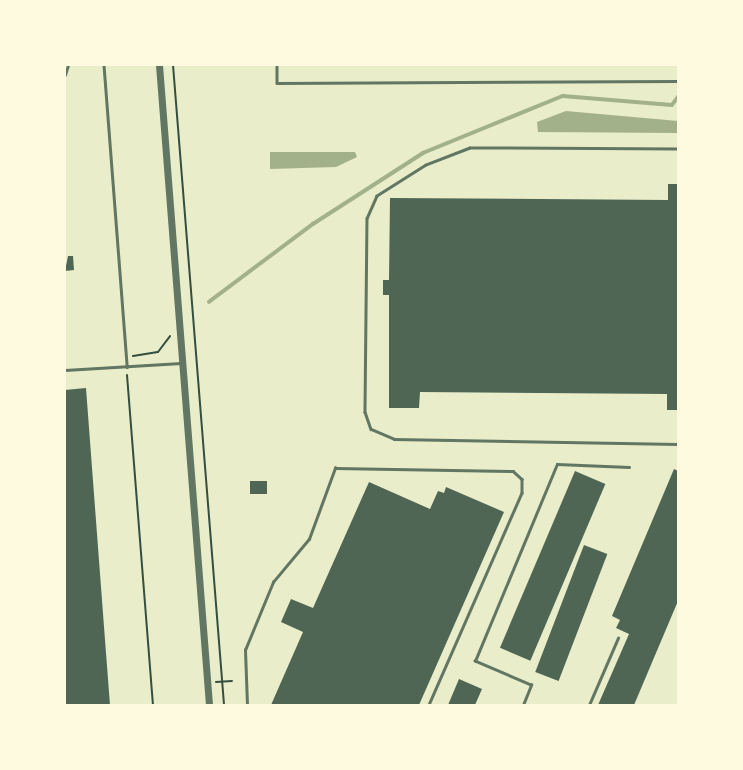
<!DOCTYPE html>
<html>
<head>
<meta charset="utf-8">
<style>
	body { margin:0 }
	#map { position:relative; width:743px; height:770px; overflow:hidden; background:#e9edc9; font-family:Overpass,sans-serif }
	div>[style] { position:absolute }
	.water>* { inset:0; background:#a3b18a }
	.stream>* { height:3.5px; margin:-1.75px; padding:0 1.75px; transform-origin:1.75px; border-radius:1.75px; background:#a3b18a }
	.building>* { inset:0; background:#4f6655; transform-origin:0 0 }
	.path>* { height:2px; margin:-1px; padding:0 1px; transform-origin:1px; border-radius:1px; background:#344e41 }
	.service>* { height:2.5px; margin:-1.25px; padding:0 1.25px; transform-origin:1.25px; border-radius:1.25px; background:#617663 }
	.tertiary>* { height:7px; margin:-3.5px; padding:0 3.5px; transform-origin:3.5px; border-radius:3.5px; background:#617663 }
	span { translate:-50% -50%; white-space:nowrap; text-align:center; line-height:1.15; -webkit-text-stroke:6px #fefae0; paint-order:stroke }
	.frame { position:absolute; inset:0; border:66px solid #fefae0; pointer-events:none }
</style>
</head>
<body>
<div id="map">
	<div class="water">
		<div style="clip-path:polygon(566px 111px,678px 121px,678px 133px,538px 132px,537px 122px)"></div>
		<div style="clip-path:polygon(270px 152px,355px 152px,357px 157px,336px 167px,270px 169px)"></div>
	</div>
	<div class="stream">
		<div style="left:209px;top:302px;width:130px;rotate:-36.9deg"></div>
		<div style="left:313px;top:224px;width:131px;rotate:-32.8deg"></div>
		<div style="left:423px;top:153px;width:151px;rotate:-22.2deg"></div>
		<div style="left:563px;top:96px;width:109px;rotate:4.7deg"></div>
		<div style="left:672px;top:105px;width:10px;rotate:-53deg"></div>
	</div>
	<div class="building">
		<div style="clip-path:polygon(668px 184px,678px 184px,678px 410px,667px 410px,667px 394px,420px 392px,419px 408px,389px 408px,389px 295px,383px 295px,383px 280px,389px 280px,390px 198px,668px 200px)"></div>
		<div style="clip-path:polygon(68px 256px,73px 256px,74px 270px,65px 271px)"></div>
		<div style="clip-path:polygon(86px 388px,105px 640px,110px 705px,65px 705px,65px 390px)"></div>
		<div style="clip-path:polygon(674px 469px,678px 471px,678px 601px,634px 705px,598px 705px,629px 634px,616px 628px,620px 620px,612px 616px)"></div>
		<div style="left:575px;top:471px;width:33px;height:192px;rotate:23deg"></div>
		<div style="left:250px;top:481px;width:17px;height:13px"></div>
		<div style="clip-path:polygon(369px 482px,430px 509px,438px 491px,444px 493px,446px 487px,504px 512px,419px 705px,271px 705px,303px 632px,281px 622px,291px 599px,313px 608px)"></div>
		<div style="left:584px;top:545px;width:25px;height:136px;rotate:21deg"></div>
		<div style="clip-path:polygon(459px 679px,482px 689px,475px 705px,448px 705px)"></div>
	</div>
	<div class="path">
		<div style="left:173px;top:65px;width:642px;rotate:85.44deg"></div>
		<div style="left:133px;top:356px;width:25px;rotate:-9deg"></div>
		<div style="left:158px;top:352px;width:20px;rotate:-53deg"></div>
		<div style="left:127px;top:375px;width:331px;rotate:85.5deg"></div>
		<div style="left:216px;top:682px;width:16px;rotate:-4deg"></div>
	</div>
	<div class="service">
		<div style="left:104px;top:65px;width:303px;rotate:85.6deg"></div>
		<div style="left:277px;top:65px;width:18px;rotate:90deg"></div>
		<div style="left:277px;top:83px;width:401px;rotate:-0.3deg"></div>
		<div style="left:65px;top:75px;width:10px;rotate:-73deg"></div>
		<div style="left:678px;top:149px;width:208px;rotate:-179.7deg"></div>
		<div style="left:470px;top:148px;width:47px;rotate:158.9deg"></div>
		<div style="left:426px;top:165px;width:58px;rotate:147.7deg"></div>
		<div style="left:377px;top:196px;width:24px;rotate:114deg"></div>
		<div style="left:367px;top:218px;width:194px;rotate:90.6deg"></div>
		<div style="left:365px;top:412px;width:18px;rotate:71deg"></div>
		<div style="left:371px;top:429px;width:25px;rotate:23deg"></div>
		<div style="left:394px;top:439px;width:284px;rotate:1deg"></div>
		<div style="left:65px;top:370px;width:116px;rotate:-3.5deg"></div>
		<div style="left:247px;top:705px;width:55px;rotate:-92.1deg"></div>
		<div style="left:245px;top:650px;width:74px;rotate:-67.6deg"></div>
		<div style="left:273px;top:582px;width:56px;rotate:-50.1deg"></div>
		<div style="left:309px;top:539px;width:76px;rotate:-69.9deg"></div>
		<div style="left:335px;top:468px;width:178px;rotate:1deg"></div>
		<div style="left:513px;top:471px;width:12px;rotate:42deg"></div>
		<div style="left:522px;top:479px;width:14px;rotate:90deg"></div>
		<div style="left:522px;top:493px;width:232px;rotate:113.7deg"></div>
		<div style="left:523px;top:705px;width:22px;rotate:-68deg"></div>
		<div style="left:531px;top:685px;width:61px;rotate:-156.8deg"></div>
		<div style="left:475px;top:661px;width:213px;rotate:-67.4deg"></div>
		<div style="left:557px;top:464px;width:72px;rotate:2.4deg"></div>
		<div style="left:589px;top:705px;width:73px;rotate:-66.6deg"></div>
	</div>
	<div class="tertiary">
		<div style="left:159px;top:65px;width:642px;rotate:85.53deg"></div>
	</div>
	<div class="frame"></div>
</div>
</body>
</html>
